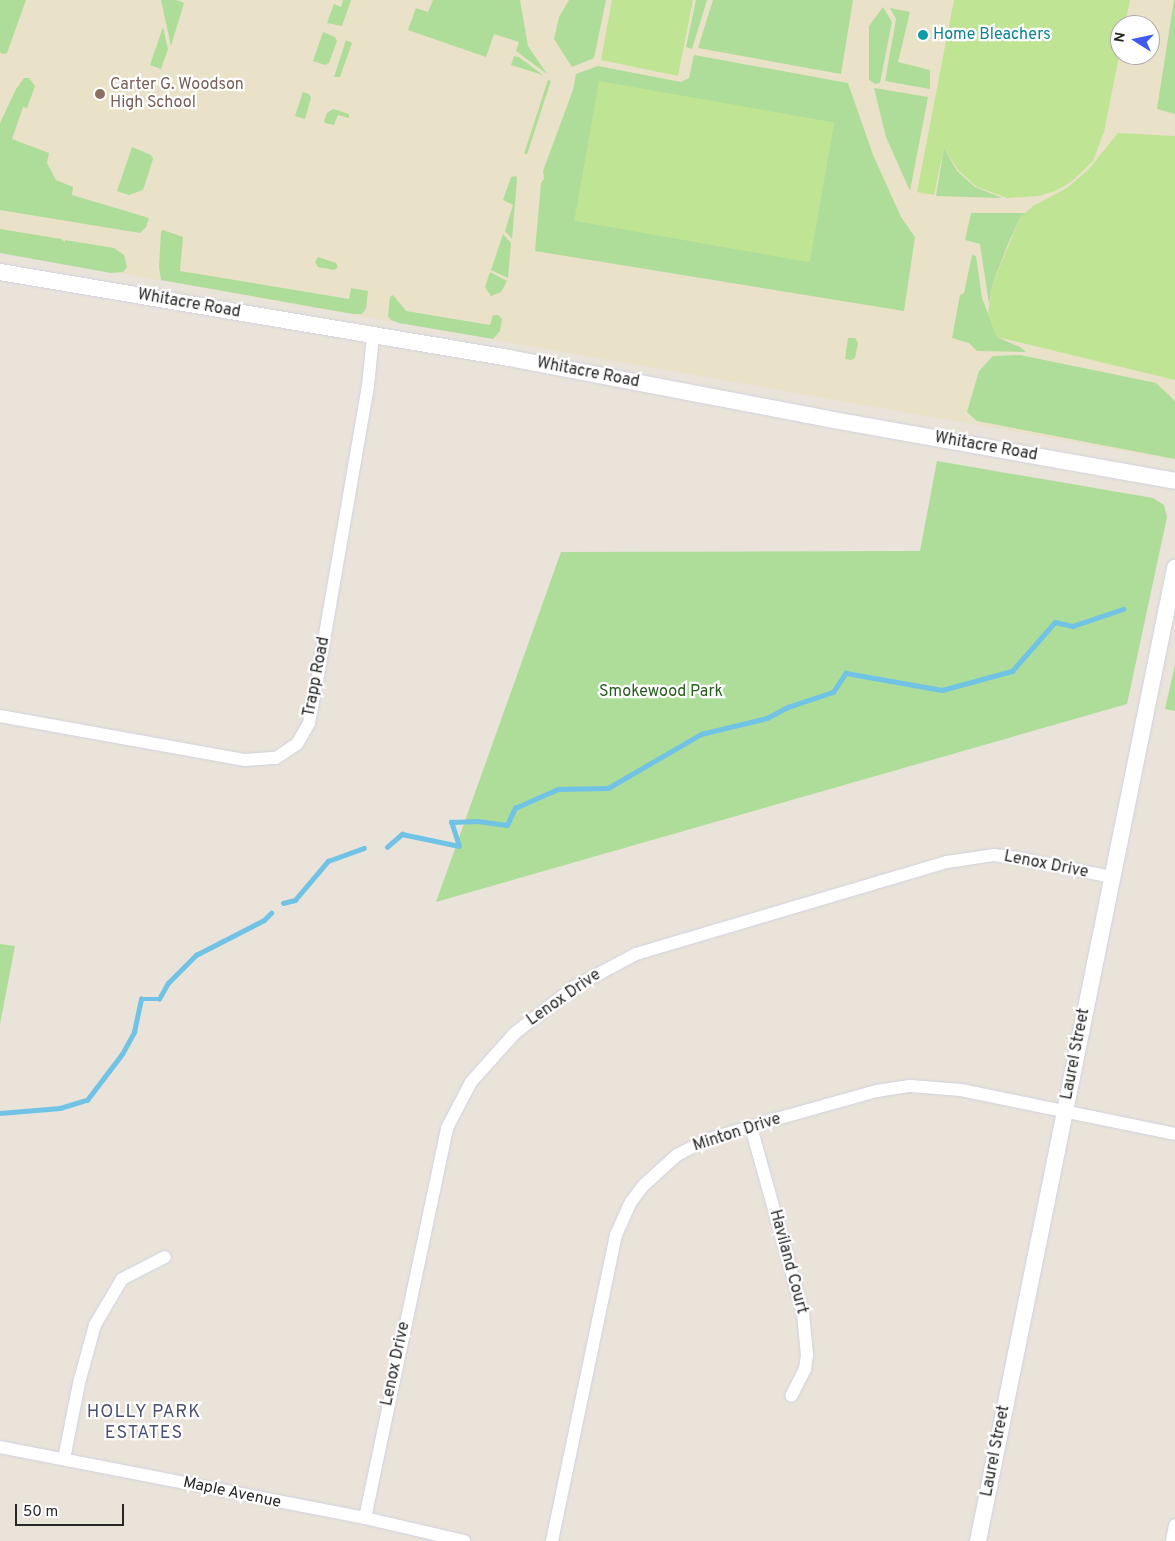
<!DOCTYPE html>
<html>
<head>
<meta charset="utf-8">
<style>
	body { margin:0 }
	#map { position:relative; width:1175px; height:1541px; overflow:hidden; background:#e9e3d9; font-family:Overpass,sans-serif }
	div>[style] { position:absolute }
	.education>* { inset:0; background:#eae1c9 }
	.green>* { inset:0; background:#addd98; transform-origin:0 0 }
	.pitch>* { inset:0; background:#bfe494; transform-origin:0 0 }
	.stream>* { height:4.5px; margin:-2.25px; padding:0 2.25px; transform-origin:2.25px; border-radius:2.25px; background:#71c3e6 }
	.roads { filter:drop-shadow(0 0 1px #cfd1e0) drop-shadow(0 0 1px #cfd1e0) }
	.minor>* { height:12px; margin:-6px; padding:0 6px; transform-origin:6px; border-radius:6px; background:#fff }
	.tertiary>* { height:16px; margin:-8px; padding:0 8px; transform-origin:8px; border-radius:8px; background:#fff }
	.dots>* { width:14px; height:14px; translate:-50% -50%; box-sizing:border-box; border:2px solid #fff; border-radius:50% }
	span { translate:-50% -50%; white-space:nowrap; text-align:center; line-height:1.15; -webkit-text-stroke:4.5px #fff; paint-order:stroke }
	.culture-label { font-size:16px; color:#0d838f }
	.left { translate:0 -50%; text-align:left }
	.education-label { font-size:16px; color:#785e54 }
	.street-label { font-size:16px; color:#272727 }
	.park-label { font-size:16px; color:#285e1d }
	.neighbourhood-label { font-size:18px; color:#4b5174; letter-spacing:1px }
	.north { position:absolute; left:1110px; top:15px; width:50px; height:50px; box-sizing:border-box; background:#fff; border:1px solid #a9a9a9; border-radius:50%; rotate:280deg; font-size:14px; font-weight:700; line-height:20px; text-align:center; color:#272727 }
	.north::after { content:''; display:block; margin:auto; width:18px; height:22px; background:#415aee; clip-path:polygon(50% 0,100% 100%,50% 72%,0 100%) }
	.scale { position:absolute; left:15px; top:1504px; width:109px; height:22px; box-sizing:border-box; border:2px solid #272727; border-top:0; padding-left:6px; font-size:15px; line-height:18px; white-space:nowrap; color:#272727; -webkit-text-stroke:4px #fff; paint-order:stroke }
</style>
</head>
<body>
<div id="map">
	<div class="education">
		<div style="clip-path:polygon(evenodd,0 0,1175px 0,1175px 460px,0 252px,0 0,1120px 25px,1150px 25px,1150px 55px,1120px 55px,1120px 25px)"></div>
	</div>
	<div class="green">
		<div style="clip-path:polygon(0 0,26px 0,7px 53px,3px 54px,0 52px)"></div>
		<div style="clip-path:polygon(161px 0,176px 0,184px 3px,171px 46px)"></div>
		<div style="clip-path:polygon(343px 0,351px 0,342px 26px,327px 23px,334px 4px,341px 7px)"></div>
		<div style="clip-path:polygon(433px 0,520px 0,528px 46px,547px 74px,516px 51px,519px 42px,494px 34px,486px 57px,408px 30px,416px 8px,428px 12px)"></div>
		<div style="clip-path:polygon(569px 0,606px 0,594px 58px,572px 67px,554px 39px,559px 17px)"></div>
		<div style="clip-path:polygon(696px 0,707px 0,692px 49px,686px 47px)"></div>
		<div style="clip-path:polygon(713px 0,853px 0,841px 74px,698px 48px)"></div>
		<div style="clip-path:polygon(1174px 0,1175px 0,1175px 114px,1157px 109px)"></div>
		<div style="clip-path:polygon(883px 7px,892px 22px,880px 83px,875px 84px,869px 80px,869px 26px)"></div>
		<div style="clip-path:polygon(890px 8px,910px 12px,898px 62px,930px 70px,930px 89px,885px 81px,896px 19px)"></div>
		<div style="clip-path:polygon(163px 27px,168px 49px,161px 69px,150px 65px)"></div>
		<div style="clip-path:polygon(323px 32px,335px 37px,337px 41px,329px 63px,325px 65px,313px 61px)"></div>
		<div style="clip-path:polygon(346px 40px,352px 43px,340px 77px,334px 77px)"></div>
		<div style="clip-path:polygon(694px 55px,848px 83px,873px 155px,901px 217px,915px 237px,904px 311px,535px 251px,541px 183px,544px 179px,543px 171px,573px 90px,576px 74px,598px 66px,681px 82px,689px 78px)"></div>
		<div style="clip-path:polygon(514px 56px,519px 57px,543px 75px,511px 65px)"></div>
		<div style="clip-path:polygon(24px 78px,29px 78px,35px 86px,27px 108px,23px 107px,12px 139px,49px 153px,47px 163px,56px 180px,73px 187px,72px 195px,149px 218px,146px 227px,140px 233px,0 210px,0 123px,16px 89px)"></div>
		<div style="left:548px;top:80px;width:3px;height:77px;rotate:18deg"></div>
		<div style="clip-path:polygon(874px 88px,928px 97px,910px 191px,886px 137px)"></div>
		<div style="clip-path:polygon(303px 92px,309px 94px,311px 98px,305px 119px,295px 116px)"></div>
		<div style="clip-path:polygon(333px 109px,349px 114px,349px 118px,338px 115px,334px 125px,325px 123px,324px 121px,327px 113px)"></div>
		<div style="clip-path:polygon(132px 147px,151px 155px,153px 159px,143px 190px,129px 195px,117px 191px)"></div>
		<div style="clip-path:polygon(944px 148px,957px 171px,975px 187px,1002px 198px,936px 196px)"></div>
		<div style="clip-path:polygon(516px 176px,517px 179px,512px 239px,505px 231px,513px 205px,503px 200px,511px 177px)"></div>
		<div style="clip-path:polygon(971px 213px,1026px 213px,1020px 218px,1008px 244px,993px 283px,989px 304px,980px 244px,965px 240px)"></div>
		<div style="clip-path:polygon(0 229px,61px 239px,65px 242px,65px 240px,114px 248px,124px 255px,127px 267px,123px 272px,111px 273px,0 253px)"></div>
		<div style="clip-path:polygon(163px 230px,183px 237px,180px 271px,349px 299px,351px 288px,368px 291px,366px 308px,362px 314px,353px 314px,161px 280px,159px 267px,161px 231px)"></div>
		<div style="clip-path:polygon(503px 234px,511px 243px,508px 278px,491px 270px)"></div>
		<div style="clip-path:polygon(972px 255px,976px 256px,982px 298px,997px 337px,1020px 347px,1026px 352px,977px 351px,969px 343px,952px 338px,960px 295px,964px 293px)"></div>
		<div style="clip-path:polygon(318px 257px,336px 263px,338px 267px,334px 270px,318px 267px,315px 262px)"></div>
		<div style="clip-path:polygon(490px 272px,507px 281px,501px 292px,491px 296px,485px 287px)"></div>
		<div style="clip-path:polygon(393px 295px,406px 311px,490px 325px,493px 315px,498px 315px,502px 319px,500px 331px,493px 339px,399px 323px,391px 320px,388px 316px,390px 297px)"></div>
		<div style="clip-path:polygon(848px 338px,855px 338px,858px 343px,855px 358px,851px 360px,845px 359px)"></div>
		<div style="clip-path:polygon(1020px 355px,1156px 383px,1175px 401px,1175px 459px,977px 421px,967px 412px,979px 371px,993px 356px)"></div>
		<div style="clip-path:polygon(937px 461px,1153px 498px,1164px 505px,1167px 517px,1127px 704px,436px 902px,561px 552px,920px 551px)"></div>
		<div style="clip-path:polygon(1175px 665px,1175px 711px,1165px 709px)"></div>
		<div style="clip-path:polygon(0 944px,15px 946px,0 1024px)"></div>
	</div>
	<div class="pitch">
		<div style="clip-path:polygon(612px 0,693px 0,678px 76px,601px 60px)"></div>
		<div style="clip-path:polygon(954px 0,1130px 0,1125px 25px,1120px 25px,1120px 51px,1104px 132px,1093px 161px,1071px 182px,1055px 191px,1039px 196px,1007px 198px,977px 187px,958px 170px,944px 148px,934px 195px,917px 192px)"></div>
		<div style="left:599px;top:81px;width:239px;height:142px;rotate:10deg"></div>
		<div style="clip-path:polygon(1118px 133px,1175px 136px,1175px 380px,997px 337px,988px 314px,993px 283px,1020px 218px,1033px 206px,1067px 188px,1088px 170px)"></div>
	</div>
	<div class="stream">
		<div style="left:387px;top:847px;width:20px;rotate:-41deg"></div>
		<div style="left:402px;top:834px;width:58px;rotate:11.9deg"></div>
		<div style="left:459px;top:846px;width:25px;rotate:-108deg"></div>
		<div style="left:451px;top:822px;width:27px;rotate:-2deg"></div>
		<div style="left:478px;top:821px;width:29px;rotate:8deg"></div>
		<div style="left:507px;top:825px;width:19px;rotate:-65deg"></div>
		<div style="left:515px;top:808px;width:47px;rotate:-23.8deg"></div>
		<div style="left:558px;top:789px;width:50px;rotate:-1.1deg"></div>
		<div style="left:608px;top:788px;width:108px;rotate:-30.1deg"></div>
		<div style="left:701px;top:734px;width:68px;rotate:-13.6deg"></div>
		<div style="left:767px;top:718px;width:24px;rotate:-28deg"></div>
		<div style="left:788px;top:707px;width:47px;rotate:-18.4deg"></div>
		<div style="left:833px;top:692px;width:23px;rotate:-56deg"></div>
		<div style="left:846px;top:673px;width:97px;rotate:10deg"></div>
		<div style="left:942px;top:690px;width:73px;rotate:-15.2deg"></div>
		<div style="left:1012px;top:671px;width:65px;rotate:-48.7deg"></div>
		<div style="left:1055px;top:622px;width:18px;rotate:13deg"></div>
		<div style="left:1073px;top:626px;width:53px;rotate:-18.8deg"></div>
		<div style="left:283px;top:903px;width:12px;rotate:-14deg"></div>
		<div style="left:295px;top:900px;width:51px;rotate:-49.8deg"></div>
		<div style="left:328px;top:861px;width:38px;rotate:-20deg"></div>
		<div style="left:0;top:1113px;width:60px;rotate:-4.8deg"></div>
		<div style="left:60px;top:1108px;width:28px;rotate:-17deg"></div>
		<div style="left:87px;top:1100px;width:58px;rotate:-52.7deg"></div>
		<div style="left:122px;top:1054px;width:25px;rotate:-61deg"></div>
		<div style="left:134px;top:1032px;width:34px;rotate:-78deg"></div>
		<div style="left:141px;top:999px;width:18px"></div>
		<div style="left:159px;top:999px;width:18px;rotate:-61deg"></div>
		<div style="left:168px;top:983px;width:40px;rotate:-45deg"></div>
		<div style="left:196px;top:955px;width:76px;rotate:-27.2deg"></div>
		<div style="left:264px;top:920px;width:10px;rotate:-45deg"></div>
	</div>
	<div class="roads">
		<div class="minor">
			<div style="left:0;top:716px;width:249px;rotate:10.2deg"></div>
			<div style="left:245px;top:760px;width:31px;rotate:-4deg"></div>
			<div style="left:276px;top:758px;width:25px;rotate:-34deg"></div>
			<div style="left:297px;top:744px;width:24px;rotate:-60deg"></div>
			<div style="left:309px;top:723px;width:43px;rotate:-79.2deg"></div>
			<div style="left:317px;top:681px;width:299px;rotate:-80.2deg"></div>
			<div style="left:368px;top:386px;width:50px;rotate:-84.3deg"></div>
			<div style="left:751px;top:1127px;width:193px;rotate:74.4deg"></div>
			<div style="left:803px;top:1313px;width:42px;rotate:84.6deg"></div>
			<div style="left:807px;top:1355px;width:14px;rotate:98deg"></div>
			<div style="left:805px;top:1369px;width:30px;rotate:117deg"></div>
			<div style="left:0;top:1447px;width:372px;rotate:11deg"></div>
			<div style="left:365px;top:1518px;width:102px;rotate:13.1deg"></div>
			<div style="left:64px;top:1459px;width:77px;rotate:-78.8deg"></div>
			<div style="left:79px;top:1383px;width:60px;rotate:-74.6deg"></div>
			<div style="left:95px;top:1325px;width:53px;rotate:-59.6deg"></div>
			<div style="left:122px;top:1279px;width:48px;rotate:-27.1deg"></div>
			<div style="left:365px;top:1518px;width:399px;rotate:-78.1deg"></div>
			<div style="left:447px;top:1128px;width:52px;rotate:-62.4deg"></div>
			<div style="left:471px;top:1082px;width:66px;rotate:-48.1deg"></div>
			<div style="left:515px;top:1033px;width:75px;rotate:-37.9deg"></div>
			<div style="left:574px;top:987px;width:70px;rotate:-28deg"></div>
			<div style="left:636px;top:954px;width:324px;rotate:-16.5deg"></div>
			<div style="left:947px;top:862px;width:48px;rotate:-8.5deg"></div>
			<div style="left:994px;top:855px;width:23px;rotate:7deg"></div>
			<div style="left:1017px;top:858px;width:96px;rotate:11.4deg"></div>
			<div style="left:552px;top:1541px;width:313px;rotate:-78.2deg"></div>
			<div style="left:616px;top:1235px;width:36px;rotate:-66deg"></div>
			<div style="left:631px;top:1202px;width:21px;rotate:-53deg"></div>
			<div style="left:644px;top:1185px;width:45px;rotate:-42.3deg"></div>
			<div style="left:677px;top:1155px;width:33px;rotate:-27deg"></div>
			<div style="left:706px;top:1140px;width:77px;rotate:-16.6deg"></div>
			<div style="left:780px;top:1118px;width:101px;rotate:-15.6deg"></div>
			<div style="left:877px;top:1091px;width:33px;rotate:-9deg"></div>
			<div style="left:910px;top:1086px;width:51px;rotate:4.5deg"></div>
			<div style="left:961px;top:1090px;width:218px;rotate:11.6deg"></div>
			<div style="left:1172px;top:1541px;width:16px;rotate:-79deg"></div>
		</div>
		<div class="tertiary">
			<div style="left:0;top:272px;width:516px;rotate:9.59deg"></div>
			<div style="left:509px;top:358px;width:325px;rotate:10.8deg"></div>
			<div style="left:828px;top:419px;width:352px;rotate:10.1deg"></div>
			<div style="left:978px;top:1541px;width:993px;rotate:-78.55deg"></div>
		</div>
	</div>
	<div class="dots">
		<div style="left:923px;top:35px;background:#0f9aa8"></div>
		<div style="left:100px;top:94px;background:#8d6e63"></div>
	</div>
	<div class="culture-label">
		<span class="left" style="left:933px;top:35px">Home Bleachers</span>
	</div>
	<div class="education-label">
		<span class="left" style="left:110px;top:94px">Carter G. Woodson<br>High School</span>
	</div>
	<div class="street-label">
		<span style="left:189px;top:304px;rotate:10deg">Whitacre Road</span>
		<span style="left:588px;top:373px;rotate:11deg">Whitacre Road</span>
		<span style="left:986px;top:447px;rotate:10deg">Whitacre Road</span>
		<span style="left:317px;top:677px;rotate:-79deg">Trapp Road</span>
		<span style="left:1046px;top:865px;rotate:11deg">Lenox Drive</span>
		<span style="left:564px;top:998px;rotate:-35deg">Lenox Drive</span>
		<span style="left:1076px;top:1054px;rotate:-79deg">Laurel Street</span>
		<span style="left:737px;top:1133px;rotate:-18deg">Minton Drive</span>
		<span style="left:788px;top:1262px;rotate:75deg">Haviland Court</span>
		<span style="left:396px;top:1364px;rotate:-78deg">Lenox Drive</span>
		<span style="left:996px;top:1451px;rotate:-79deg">Laurel Street</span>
		<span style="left:232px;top:1493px;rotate:12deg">Maple Avenue</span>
	</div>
	<div class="park-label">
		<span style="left:661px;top:692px">Smokewood Park</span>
	</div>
	<div class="neighbourhood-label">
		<span style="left:144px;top:1424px">HOLLY PARK<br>ESTATES</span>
	</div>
	<div class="north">N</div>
	<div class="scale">50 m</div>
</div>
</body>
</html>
